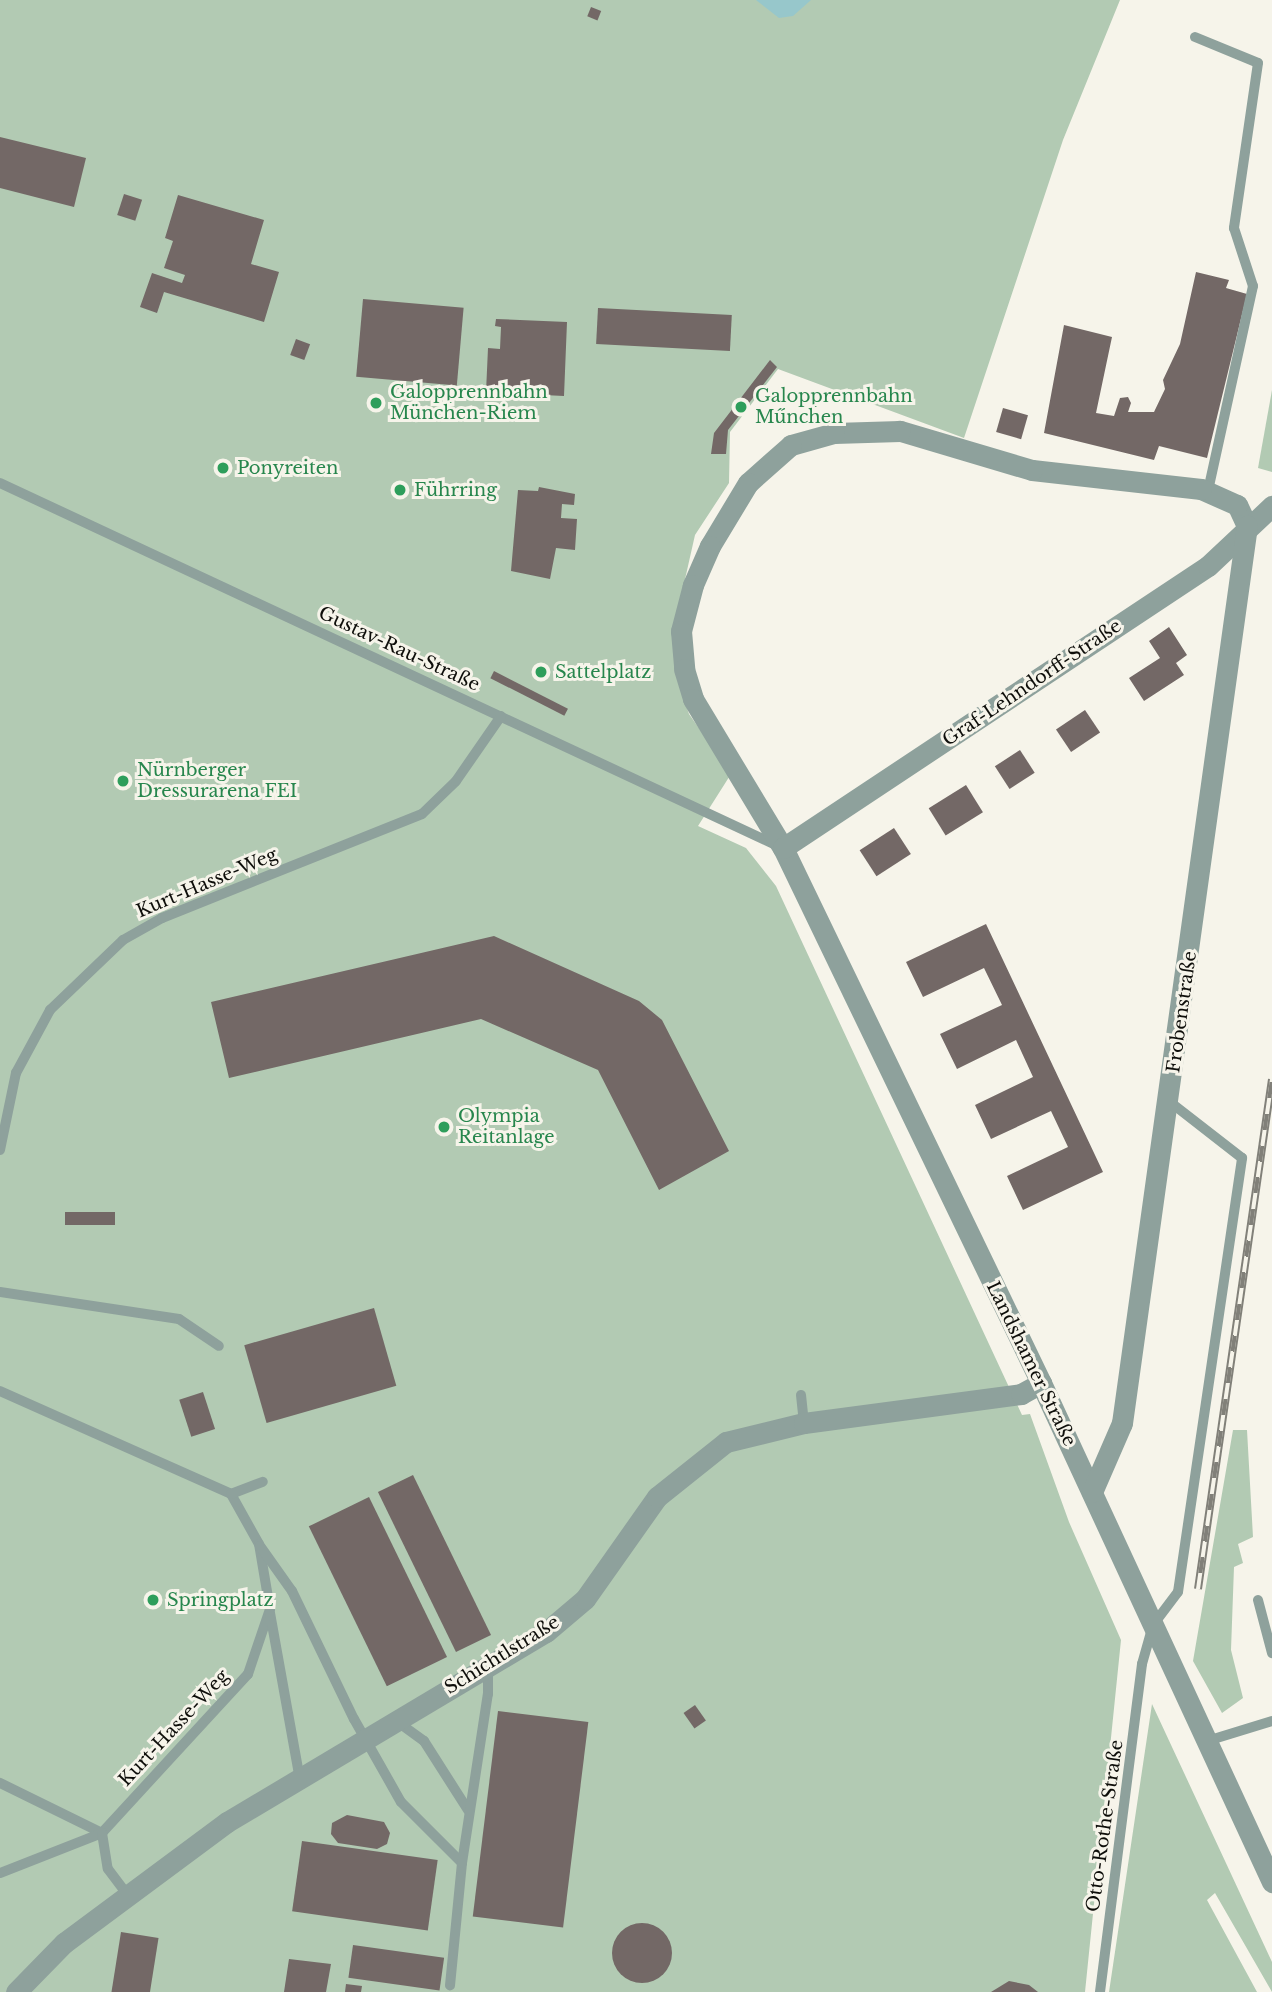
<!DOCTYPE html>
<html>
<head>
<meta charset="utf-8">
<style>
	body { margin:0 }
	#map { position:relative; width:1272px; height:1992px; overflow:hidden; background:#f6f4ea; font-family:"Libre Baskerville",serif }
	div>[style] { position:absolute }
	.green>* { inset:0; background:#b2cab3 }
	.water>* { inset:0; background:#97c7cb }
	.building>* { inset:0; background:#736866; transform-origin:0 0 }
	.round { border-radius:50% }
	.lane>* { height:10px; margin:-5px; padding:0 5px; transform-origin:5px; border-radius:5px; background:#8ea19c }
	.street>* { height:21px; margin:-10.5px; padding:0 10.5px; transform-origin:10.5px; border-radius:10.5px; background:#8ea19c }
	.rail>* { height:8px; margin-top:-4px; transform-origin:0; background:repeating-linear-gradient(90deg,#f6f4ea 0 16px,#818079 0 32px); box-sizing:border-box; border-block:2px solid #818079 }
	.dots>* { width:19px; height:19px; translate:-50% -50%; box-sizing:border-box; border:4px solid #f6f4ea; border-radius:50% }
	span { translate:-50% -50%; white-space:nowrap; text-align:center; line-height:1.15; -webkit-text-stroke:6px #f6f4ea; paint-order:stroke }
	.leisure-label { font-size:18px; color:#27864d }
	.left { translate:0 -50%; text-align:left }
	.street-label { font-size:18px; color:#0e0e0a }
</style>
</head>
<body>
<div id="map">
	<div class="green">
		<div style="clip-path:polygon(0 0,1120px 0,1063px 140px,964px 438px,778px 369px,730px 432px,729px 483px,695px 535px,674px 628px,675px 672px,689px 714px,731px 774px,698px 826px,746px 848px,776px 886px,1022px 1415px,1030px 1414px,1069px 1522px,1121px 1640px,1085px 1992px,0 1992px)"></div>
		<div style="clip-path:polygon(1272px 390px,1272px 472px,1258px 468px)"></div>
		<div style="clip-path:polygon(1233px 1430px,1247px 1430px,1253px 1537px,1238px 1544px,1243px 1563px,1234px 1567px,1231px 1650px,1243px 1698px,1222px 1713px,1193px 1661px)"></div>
		<div style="clip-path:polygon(1152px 1704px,1272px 1962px,1272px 1992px,1215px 1893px,1207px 1900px,1257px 1992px,1109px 1992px)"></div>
	</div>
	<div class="water">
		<div style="clip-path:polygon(756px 0,811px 0,793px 16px,779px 18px)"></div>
	</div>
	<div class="building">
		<div style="left:591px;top:7px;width:11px;height:10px;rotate:22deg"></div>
		<div style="clip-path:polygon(0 137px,86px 158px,74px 207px,0 188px)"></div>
		<div style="left:124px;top:194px;width:19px;height:22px;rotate:18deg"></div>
		<div style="clip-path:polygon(178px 195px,264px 220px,251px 264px,279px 272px,264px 322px,164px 292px,157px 313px,140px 307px,152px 273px,182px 283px,185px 275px,164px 268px,173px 241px,165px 238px)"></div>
		<div style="clip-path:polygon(1196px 272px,1229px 280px,1226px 288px,1247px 294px,1207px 458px,1159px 446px,1154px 460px,1044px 433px,1064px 325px,1112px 337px,1096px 413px,1114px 416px,1120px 398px,1128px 397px,1131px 403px,1128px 412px,1154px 412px,1165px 389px,1163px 380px,1180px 344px)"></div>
		<div style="left:363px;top:299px;width:101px;height:78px;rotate:5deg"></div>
		<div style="left:598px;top:308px;width:134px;height:36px;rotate:3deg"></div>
		<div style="clip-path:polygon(496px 319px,567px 322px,564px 396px,486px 392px,488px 348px,500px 349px,501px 327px,495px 326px)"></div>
		<div style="left:296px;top:339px;width:15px;height:17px;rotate:20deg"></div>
		<div style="clip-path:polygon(770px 360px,777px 367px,728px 430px,726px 454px,711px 454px,714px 433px)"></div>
		<div style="left:1003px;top:408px;width:26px;height:25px;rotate:16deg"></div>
		<div style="clip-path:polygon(539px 487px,575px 494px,574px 505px,562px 504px,561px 518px,577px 519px,575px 550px,556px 548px,550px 579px,511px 571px,518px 490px,538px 491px)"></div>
		<div style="clip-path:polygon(1169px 627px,1187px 655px,1176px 663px,1184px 675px,1144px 701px,1129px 678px,1160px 658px,1149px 641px)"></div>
		<div style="left:494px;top:671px;width:83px;height:8px;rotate:27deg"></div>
		<div style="left:1085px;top:710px;width:27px;height:35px;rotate:56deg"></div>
		<div style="left:1020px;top:750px;width:27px;height:30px;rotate:57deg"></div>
		<div style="left:966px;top:785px;width:32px;height:44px;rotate:58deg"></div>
		<div style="left:894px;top:828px;width:31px;height:41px;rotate:57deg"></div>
		<div style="clip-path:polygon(986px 924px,1103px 1172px,1023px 1210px,1007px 1176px,1068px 1147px,1051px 1111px,991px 1139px,975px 1105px,1033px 1077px,1016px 1040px,957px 1069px,940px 1034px,1002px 1005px,984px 968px,923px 997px,906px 962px)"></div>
		<div style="clip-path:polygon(494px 936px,639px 1001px,662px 1020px,729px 1151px,659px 1190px,598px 1070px,481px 1019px,229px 1078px,211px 1002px)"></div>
		<div style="left:115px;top:1212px;width:13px;height:50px;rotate:90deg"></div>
		<div style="left:374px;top:1308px;width:81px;height:135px;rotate:74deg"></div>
		<div style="left:203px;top:1392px;width:39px;height:25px;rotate:72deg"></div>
		<div style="left:413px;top:1475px;width:178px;height:39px;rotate:64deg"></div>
		<div style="left:369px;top:1497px;width:178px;height:67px;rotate:64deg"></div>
		<div style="left:695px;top:1705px;width:19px;height:14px;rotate:55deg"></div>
		<div style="left:498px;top:1711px;width:91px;height:207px;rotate:7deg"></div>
		<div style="clip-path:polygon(347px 1815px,384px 1822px,390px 1833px,387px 1844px,377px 1849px,338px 1843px,331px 1834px,332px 1823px)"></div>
		<div style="left:302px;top:1841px;width:137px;height:71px;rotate:8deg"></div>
		<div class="round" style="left:612px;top:1923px;width:60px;height:60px"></div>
		<div style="left:121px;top:1932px;width:38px;height:61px;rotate:9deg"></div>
		<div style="left:353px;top:1945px;width:92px;height:33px;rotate:8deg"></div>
		<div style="clip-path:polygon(289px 1959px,331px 1964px,326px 1992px,284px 1992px)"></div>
		<div style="clip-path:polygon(1009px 1981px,1029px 1985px,1038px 1992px,991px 1992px)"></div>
		<div style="clip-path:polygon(346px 1984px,362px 1986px,361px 1992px,345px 1992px)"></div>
	</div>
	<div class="lane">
		<div style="left:1195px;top:37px;width:68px;rotate:22.4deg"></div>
		<div style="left:1258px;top:63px;width:167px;rotate:98.3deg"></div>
		<div style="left:1234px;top:228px;width:61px;rotate:71.9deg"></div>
		<div style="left:1253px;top:286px;width:210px;rotate:102.4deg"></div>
		<div style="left:0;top:483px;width:859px;rotate:25.01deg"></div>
		<div style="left:0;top:1150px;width:79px;rotate:-78.3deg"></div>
		<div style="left:16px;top:1073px;width:72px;rotate:-61.6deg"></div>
		<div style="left:50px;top:1010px;width:101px;rotate:-43.8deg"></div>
		<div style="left:123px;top:940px;width:45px;rotate:-29.4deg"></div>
		<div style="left:162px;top:918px;width:280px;rotate:-21.8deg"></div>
		<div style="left:422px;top:814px;width:47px;rotate:-44.1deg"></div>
		<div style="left:456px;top:781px;width:79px;rotate:-55.3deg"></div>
		<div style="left:0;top:1292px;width:181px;rotate:8.6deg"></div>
		<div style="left:179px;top:1319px;width:48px;rotate:34deg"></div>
		<div style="left:0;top:1391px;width:253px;rotate:24deg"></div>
		<div style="left:231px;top:1494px;width:57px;rotate:60.8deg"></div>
		<div style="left:259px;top:1544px;width:66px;rotate:80.4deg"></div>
		<div style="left:270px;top:1609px;width:69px;rotate:108.7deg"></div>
		<div style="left:248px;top:1674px;width:216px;rotate:132.6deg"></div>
		<div style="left:102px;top:1833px;width:114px;rotate:-153.9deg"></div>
		<div style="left:801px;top:1395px;width:28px;rotate:84deg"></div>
		<div style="left:231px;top:1494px;width:34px;rotate:-21deg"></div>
		<div style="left:260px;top:1546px;width:55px;rotate:54.6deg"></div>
		<div style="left:292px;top:1591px;width:142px;rotate:64.2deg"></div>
		<div style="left:354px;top:1719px;width:95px;rotate:60.5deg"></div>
		<div style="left:401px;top:1802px;width:86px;rotate:45deg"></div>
		<div style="left:462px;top:1863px;width:123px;rotate:95.6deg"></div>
		<div style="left:1258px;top:1600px;width:55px;rotate:75.2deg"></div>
		<div style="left:270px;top:1613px;width:169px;rotate:79.8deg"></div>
		<div style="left:395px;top:1720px;width:36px;rotate:36deg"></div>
		<div style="left:424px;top:1741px;width:82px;rotate:57.5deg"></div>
		<div style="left:1207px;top:1741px;width:68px;rotate:-17.1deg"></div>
		<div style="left:462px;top:1863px;width:171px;rotate:-81.3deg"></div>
		<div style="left:488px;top:1694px;width:28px;rotate:-90deg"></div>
		<div style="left:0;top:1873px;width:110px;rotate:-21.4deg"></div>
		<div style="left:102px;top:1833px;width:36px;rotate:81deg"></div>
		<div style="left:108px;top:1869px;width:31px;rotate:53deg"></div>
		<div style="left:1100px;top:1992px;width:331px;rotate:-82.7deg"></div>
		<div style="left:1142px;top:1664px;width:41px;rotate:-74.2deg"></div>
		<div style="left:1153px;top:1625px;width:41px;rotate:-52.9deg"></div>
		<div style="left:1178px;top:1592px;width:439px;rotate:-81.6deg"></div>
		<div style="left:1242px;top:1158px;width:91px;rotate:-142.1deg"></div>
	</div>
	<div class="street">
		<div style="left:1247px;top:526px;width:23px;rotate:-115deg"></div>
		<div style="left:1237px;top:505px;width:39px;rotate:-156deg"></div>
		<div style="left:1201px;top:489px;width:170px;rotate:-173.6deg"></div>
		<div style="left:1032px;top:470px;width:138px;rotate:-163.5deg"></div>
		<div style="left:900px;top:431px;width:66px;rotate:178.3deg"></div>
		<div style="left:834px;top:433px;width:45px;rotate:164.4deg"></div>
		<div style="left:791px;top:445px;width:57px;rotate:138.5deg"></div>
		<div style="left:748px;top:483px;width:74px;rotate:121.1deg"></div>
		<div style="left:710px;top:546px;width:43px;rotate:113.6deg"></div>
		<div style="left:693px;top:585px;width:48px;rotate:104.6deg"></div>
		<div style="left:681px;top:631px;width:38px;rotate:85deg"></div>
		<div style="left:684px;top:669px;width:31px;rotate:73deg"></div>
		<div style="left:693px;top:699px;width:174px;rotate:58.9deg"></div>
		<div style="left:783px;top:848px;width:594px;rotate:64.25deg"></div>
		<div style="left:1041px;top:1383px;width:550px;rotate:65.16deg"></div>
		<div style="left:783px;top:848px;width:510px;rotate:-33.57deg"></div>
		<div style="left:1208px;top:566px;width:88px;rotate:-43.2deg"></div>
		<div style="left:1092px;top:1492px;width:75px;rotate:-66.5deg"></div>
		<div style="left:1122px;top:1423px;width:906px;rotate:-82.07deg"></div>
		<div style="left:16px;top:1992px;width:69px;rotate:-45.6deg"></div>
		<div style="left:64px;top:1943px;width:203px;rotate:-36.6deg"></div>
		<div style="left:227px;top:1822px;width:371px;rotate:-30.8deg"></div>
		<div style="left:546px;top:1632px;width:51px;rotate:-40.2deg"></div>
		<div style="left:585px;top:1599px;width:125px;rotate:-54.8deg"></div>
		<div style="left:657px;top:1497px;width:88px;rotate:-38.6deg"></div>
		<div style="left:726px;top:1442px;width:80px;rotate:-13.7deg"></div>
		<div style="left:804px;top:1423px;width:219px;rotate:-7.6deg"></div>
		<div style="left:1021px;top:1394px;width:23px;rotate:-29deg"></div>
	</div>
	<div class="rail">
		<div style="left:1198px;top:1589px;width:515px;rotate:-81.74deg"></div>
	</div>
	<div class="dots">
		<div style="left:376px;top:403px;background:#2e9e5b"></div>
		<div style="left:741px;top:407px;background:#2e9e5b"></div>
		<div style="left:223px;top:468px;background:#2e9e5b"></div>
		<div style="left:400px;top:490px;background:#2e9e5b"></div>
		<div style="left:541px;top:672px;background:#2e9e5b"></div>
		<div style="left:123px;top:781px;background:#2e9e5b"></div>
		<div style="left:444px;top:1127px;background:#2e9e5b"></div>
		<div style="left:153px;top:1600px;background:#2e9e5b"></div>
	</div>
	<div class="leisure-label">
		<span class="left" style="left:390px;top:403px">Galopprennbahn<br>München-Riem</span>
		<span class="left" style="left:755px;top:407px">Galopprennbahn<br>Műnchen</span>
		<span class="left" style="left:237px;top:468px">Ponyreiten</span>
		<span class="left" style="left:414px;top:490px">Führring</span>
		<span class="left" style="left:555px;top:672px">Sattelplatz</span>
		<span class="left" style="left:137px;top:781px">Nürnberger<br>Dressurarena FEI</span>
		<span class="left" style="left:458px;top:1127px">Olympia<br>Reitanlage</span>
		<span class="left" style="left:167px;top:1600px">Springplatz</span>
	</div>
	<div class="street-label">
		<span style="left:399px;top:649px;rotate:25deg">Gustav-Rau-Straße</span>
		<span style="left:1032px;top:683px;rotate:-34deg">Graf-Lehndorff-Straße</span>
		<span style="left:207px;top:883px;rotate:-23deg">Kurt-Hasse-Weg</span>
		<span style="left:1182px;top:1012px;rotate:-82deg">Frobenstraße</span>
		<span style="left:1031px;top:1364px;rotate:64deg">Landshamer Straße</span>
		<span style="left:502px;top:1655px;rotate:-32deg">Schichtlstraße</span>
		<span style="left:174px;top:1728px;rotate:-47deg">Kurt-Hasse-Weg</span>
		<span style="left:1105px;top:1826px;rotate:-82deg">Otto-Rothe-Straße</span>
	</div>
</div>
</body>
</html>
